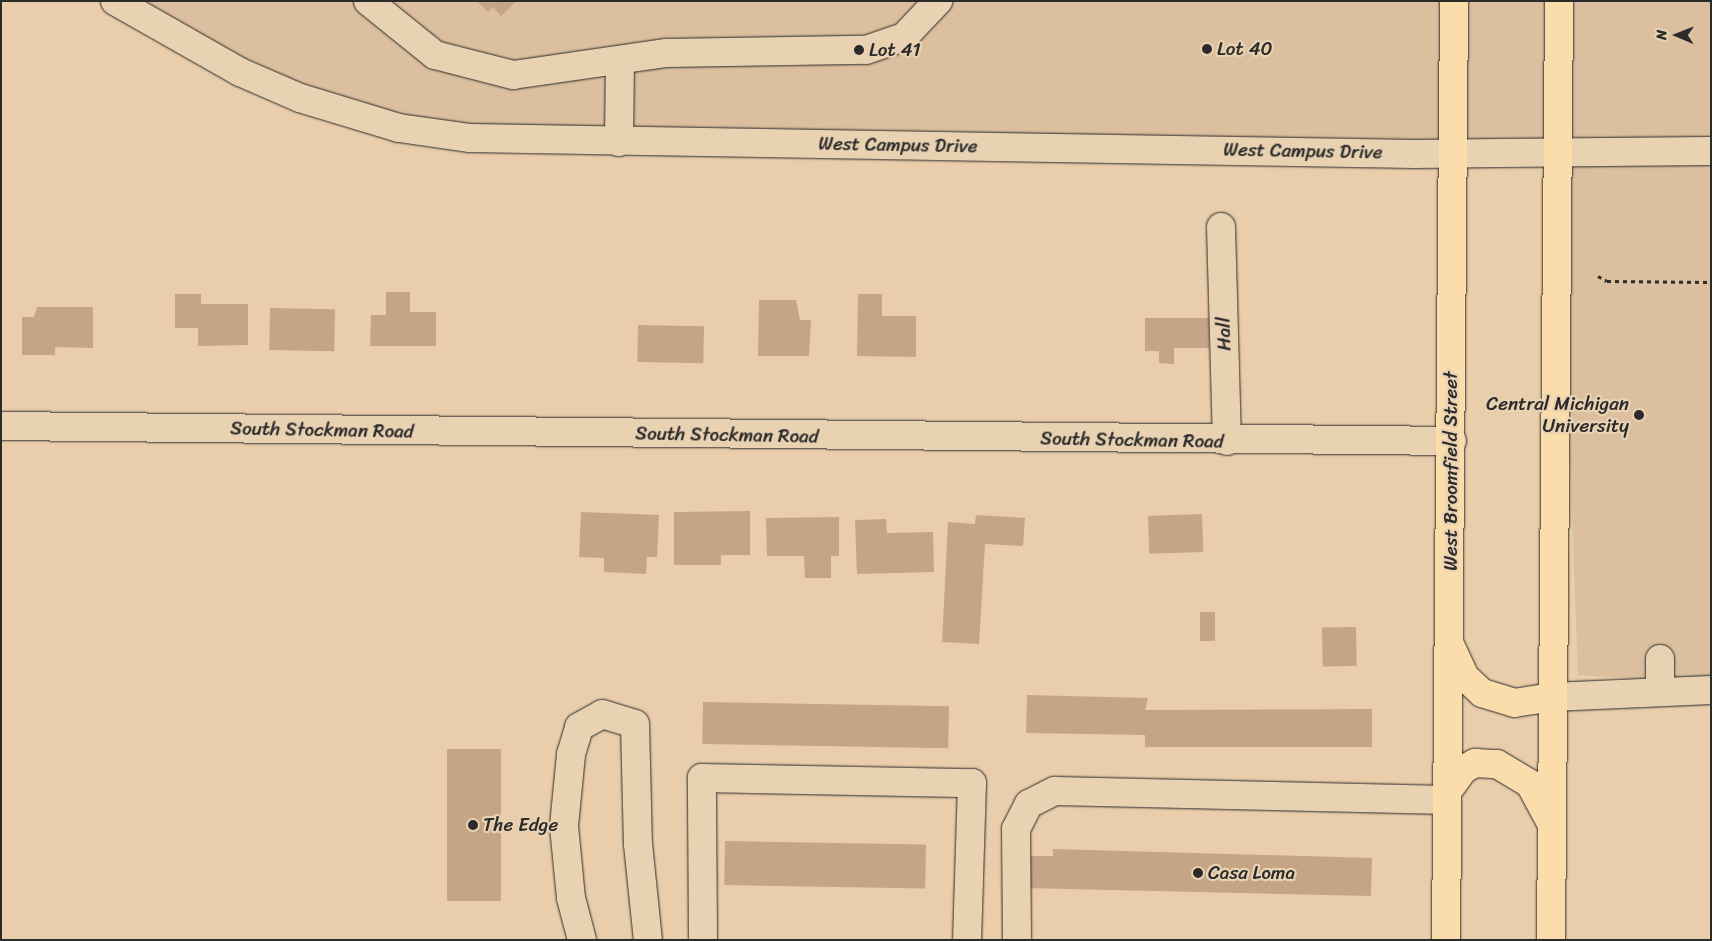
<!DOCTYPE html>
<html>
<head>
<meta charset="utf-8">
<style>
	body { margin:0 }
	#map { position:relative; width:1712px; height:941px; overflow:hidden; background:#eaceab; font-family:Sriracha,sans-serif }
	div>[style] { position:absolute }
	.built>* { inset:0; background:#dbbf9e }
	.building>* { inset:0; background:#c5a585; transform-origin:0 0 }
	.path>* { height:3px; margin-top:-1.5px; transform-origin:0; background:repeating-linear-gradient(90deg,#2b2b2b 0 4px,transparent 0 8px) }
	.roads { filter:drop-shadow(0 0 1px #2b2b2b) drop-shadow(0 0 1px #2b2b2b) }
	.minor>* { height:28px; margin:-14px; padding:0 14px; transform-origin:14px; border-radius:14px; background:#e9d2b2 }
	.major>* { height:28px; margin:-14px; padding:0 14px; transform-origin:14px; border-radius:14px; background:#fbddab }
	.dots>* { width:14px; height:14px; translate:-50% -50%; box-sizing:border-box; border:2px solid #e9d2b2; border-radius:50% }
	span { translate:-50% -50%; white-space:nowrap; text-align:center; line-height:1.15; -webkit-text-stroke:4.5px #e9d2b2; paint-order:stroke }
	.poi-label { font-size:19px; color:#2b2b2b }
	.left { translate:0 -50%; text-align:left }
	.right { translate:-100% -50%; text-align:right }
	.street-label { font-size:19px; color:#2b2b2b }
	.frame { position:absolute; inset:0; border:2px solid #2b2b2b; pointer-events:none }
	.north { position:absolute; left:1652px; top:10px; width:50px; height:50px; -webkit-text-stroke:4px #e9d2b2; paint-order:stroke; rotate:271deg; font-size:14px; font-weight:700; line-height:20px; text-align:center; color:#2b2b2b }
	.north::after { content:''; display:block; margin:auto; width:18px; height:22px; background:#2b2b2b; clip-path:polygon(50% 0,100% 100%,50% 72%,0 100%) }
</style>
</head>
<body>
<div id="map">
	<div class="built">
		<div style="clip-path:polygon(115px 1px,1711px 1px,1711px 683px,1578px 675px,1558px 150px,643px 142px,370px 120px)"></div>
	</div>
	<div class="building">
		<div style="clip-path:polygon(477px 1px,516px 1px,501px 16px,493px 7px,488px 12px)"></div>
		<div style="clip-path:polygon(386px 292px,410px 292px,410px 312px,436px 312px,436px 346px,370px 346px,371px 315px,386px 315px)"></div>
		<div style="clip-path:polygon(175px 294px,201px 294px,201px 304px,248px 304px,248px 345px,198px 346px,198px 328px,175px 328px)"></div>
		<div style="clip-path:polygon(858px 294px,882px 294px,882px 316px,916px 316px,916px 357px,857px 356px)"></div>
		<div style="clip-path:polygon(759px 300px,796px 300px,800px 320px,811px 320px,809px 356px,758px 356px)"></div>
		<div style="clip-path:polygon(37px 307px,93px 307px,93px 348px,55px 347px,55px 355px,22px 355px,22px 317px,34px 317px)"></div>
		<div style="left:270px;top:308px;width:65px;height:42px;rotate:1deg"></div>
		<div style="clip-path:polygon(1145px 318px,1209px 318px,1209px 348px,1174px 348px,1174px 364px,1159px 363px,1159px 351px,1145px 351px)"></div>
		<div style="left:638px;top:325px;width:66px;height:37px;rotate:1deg"></div>
		<div style="clip-path:polygon(750px 511px,750px 555px,721px 555px,721px 565px,674px 565px,674px 512px)"></div>
		<div style="clip-path:polygon(581px 512px,659px 515px,657px 557px,647px 557px,646px 574px,604px 572px,604px 558px,579px 557px)"></div>
		<div style="left:1202px;top:514px;width:38px;height:54px;rotate:88deg"></div>
		<div style="clip-path:polygon(976px 515px,1025px 518px,1023px 546px,985px 544px,979px 644px,942px 642px,948px 522px,975px 524px)"></div>
		<div style="clip-path:polygon(839px 517px,839px 556px,831px 556px,831px 578px,805px 578px,804px 556px,767px 556px,766px 518px)"></div>
		<div style="clip-path:polygon(886px 519px,887px 533px,933px 532px,934px 572px,857px 574px,855px 520px)"></div>
		<div style="left:1200px;top:612px;width:15px;height:29px"></div>
		<div style="left:1356px;top:627px;width:39px;height:34px;rotate:89deg"></div>
		<div style="clip-path:polygon(1027px 695px,1148px 698px,1145px 710px,1372px 709px,1372px 747px,1145px 747px,1145px 735px,1026px 733px)"></div>
		<div style="left:703px;top:702px;width:246px;height:42px;rotate:1deg"></div>
		<div style="left:447px;top:749px;width:54px;height:152px"></div>
		<div style="left:725px;top:841px;width:201px;height:44px;rotate:1deg"></div>
		<div style="clip-path:polygon(1053px 849px,1372px 858px,1371px 896px,1024px 888px,1024px 856px,1053px 856px)"></div>
	</div>
	<div class="path">
		<div style="left:1598px;top:276px;width:10px;rotate:29deg"></div>
		<div style="left:1607px;top:281px;width:104px;rotate:0.6deg"></div>
	</div>
	<div class="roads">
		<div class="minor">
			<div style="left:115px;top:1px;width:144px;rotate:29.6deg"></div>
			<div style="left:240px;top:72px;width:65px;rotate:23.4deg"></div>
			<div style="left:300px;top:98px;width:103px;rotate:16.9deg"></div>
			<div style="left:399px;top:128px;width:72px;rotate:8deg"></div>
			<div style="left:470px;top:138px;width:945px;rotate:0.97deg"></div>
			<div style="left:1415px;top:154px;width:296px;rotate:-0.6deg"></div>
			<div style="left:368px;top:1px;width:86px;rotate:38.9deg"></div>
			<div style="left:435px;top:55px;width:81px;rotate:14.4deg"></div>
			<div style="left:513px;top:75px;width:155px;rotate:-8.2deg"></div>
			<div style="left:666px;top:53px;width:200px;rotate:-0.9deg"></div>
			<div style="left:866px;top:50px;width:40px;rotate:-18.9deg"></div>
			<div style="left:904px;top:37px;width:50px;rotate:-46.6deg"></div>
			<div style="left:619px;top:142px;width:82px;rotate:-89.3deg"></div>
			<div style="left:1221px;top:227px;width:214px;rotate:88.4deg"></div>
			<div style="left:1px;top:426px;width:1451px;rotate:0.59deg"></div>
			<div style="left:1660px;top:689px;width:30px;rotate:-90deg"></div>
			<div style="left:1552px;top:697px;width:159px;rotate:-2.5deg"></div>
			<div style="left:582px;top:940px;width:43px;rotate:-104.7deg"></div>
			<div style="left:571px;top:898px;width:72px;rotate:-95.6deg"></div>
			<div style="left:564px;top:826px;width:72px;rotate:-84.4deg"></div>
			<div style="left:571px;top:754px;width:28px;rotate:-73deg"></div>
			<div style="left:579px;top:727px;width:26px;rotate:-29deg"></div>
			<div style="left:602px;top:714px;width:34px;rotate:17deg"></div>
			<div style="left:635px;top:724px;width:120px;rotate:88.6deg"></div>
			<div style="left:638px;top:844px;width:97px;rotate:84.1deg"></div>
			<div style="left:703px;top:940px;width:162px;rotate:-90.4deg"></div>
			<div style="left:702px;top:778px;width:270px;rotate:1.1deg"></div>
			<div style="left:972px;top:783px;width:157px;rotate:91.8deg"></div>
			<div style="left:1017px;top:940px;width:111px;rotate:-90.5deg"></div>
			<div style="left:1016px;top:829px;width:28px;rotate:-63deg"></div>
			<div style="left:1029px;top:804px;width:29px;rotate:-27deg"></div>
			<div style="left:1055px;top:791px;width:392px;rotate:1.3deg"></div>
		</div>
		<div class="major">
			<div style="left:1451px;top:647px;width:33px;rotate:65deg"></div>
			<div style="left:1465px;top:677px;width:23px;rotate:43deg"></div>
			<div style="left:1482px;top:693px;width:34px;rotate:17deg"></div>
			<div style="left:1514px;top:703px;width:38px;rotate:-9deg"></div>
			<div style="left:1447px;top:792px;width:29px;rotate:-54deg"></div>
			<div style="left:1464px;top:769px;width:13px;rotate:-29deg"></div>
			<div style="left:1475px;top:763px;width:22px;rotate:3deg"></div>
			<div style="left:1497px;top:764px;width:39px;rotate:31deg"></div>
			<div style="left:1530px;top:784px;width:42px;rotate:61.6deg"></div>
			<div style="left:1446px;top:940px;width:939px;rotate:-89.51deg"></div>
			<div style="left:1551px;top:940px;width:939px;rotate:-89.51deg"></div>
		</div>
	</div>
	<div class="dots">
		<div style="left:1207px;top:49px;background:#2b2b2b"></div>
		<div style="left:859px;top:50px;background:#2b2b2b"></div>
		<div style="left:1639px;top:415px;background:#2b2b2b"></div>
		<div style="left:473px;top:825px;background:#2b2b2b"></div>
		<div style="left:1198px;top:873px;background:#2b2b2b"></div>
	</div>
	<div class="poi-label">
		<span class="left" style="left:1217px;top:49px">Lot 40</span>
		<span class="left" style="left:869px;top:50px">Lot 41</span>
		<span class="right" style="left:1629px;top:415px">Central Michigan<br>University</span>
		<span class="left" style="left:483px;top:825px">The Edge</span>
		<span class="left" style="left:1208px;top:873px">Casa Loma</span>
	</div>
	<div class="street-label">
		<span style="left:898px;top:145px;rotate:1deg">West Campus Drive</span>
		<span style="left:1303px;top:151px;rotate:1deg">West Campus Drive</span>
		<span style="left:1224px;top:334px;rotate:-92deg">Hall</span>
		<span style="left:322px;top:430px;rotate:1deg">South Stockman Road</span>
		<span style="left:727px;top:435px;rotate:1deg">South Stockman Road</span>
		<span style="left:1132px;top:440px;rotate:1deg">South Stockman Road</span>
		<span style="left:1451px;top:471px;rotate:-90deg">West Broomfield Street</span>
	</div>
	<div class="frame"></div>
	<div class="north">N</div>
</div>
</body>
</html>
